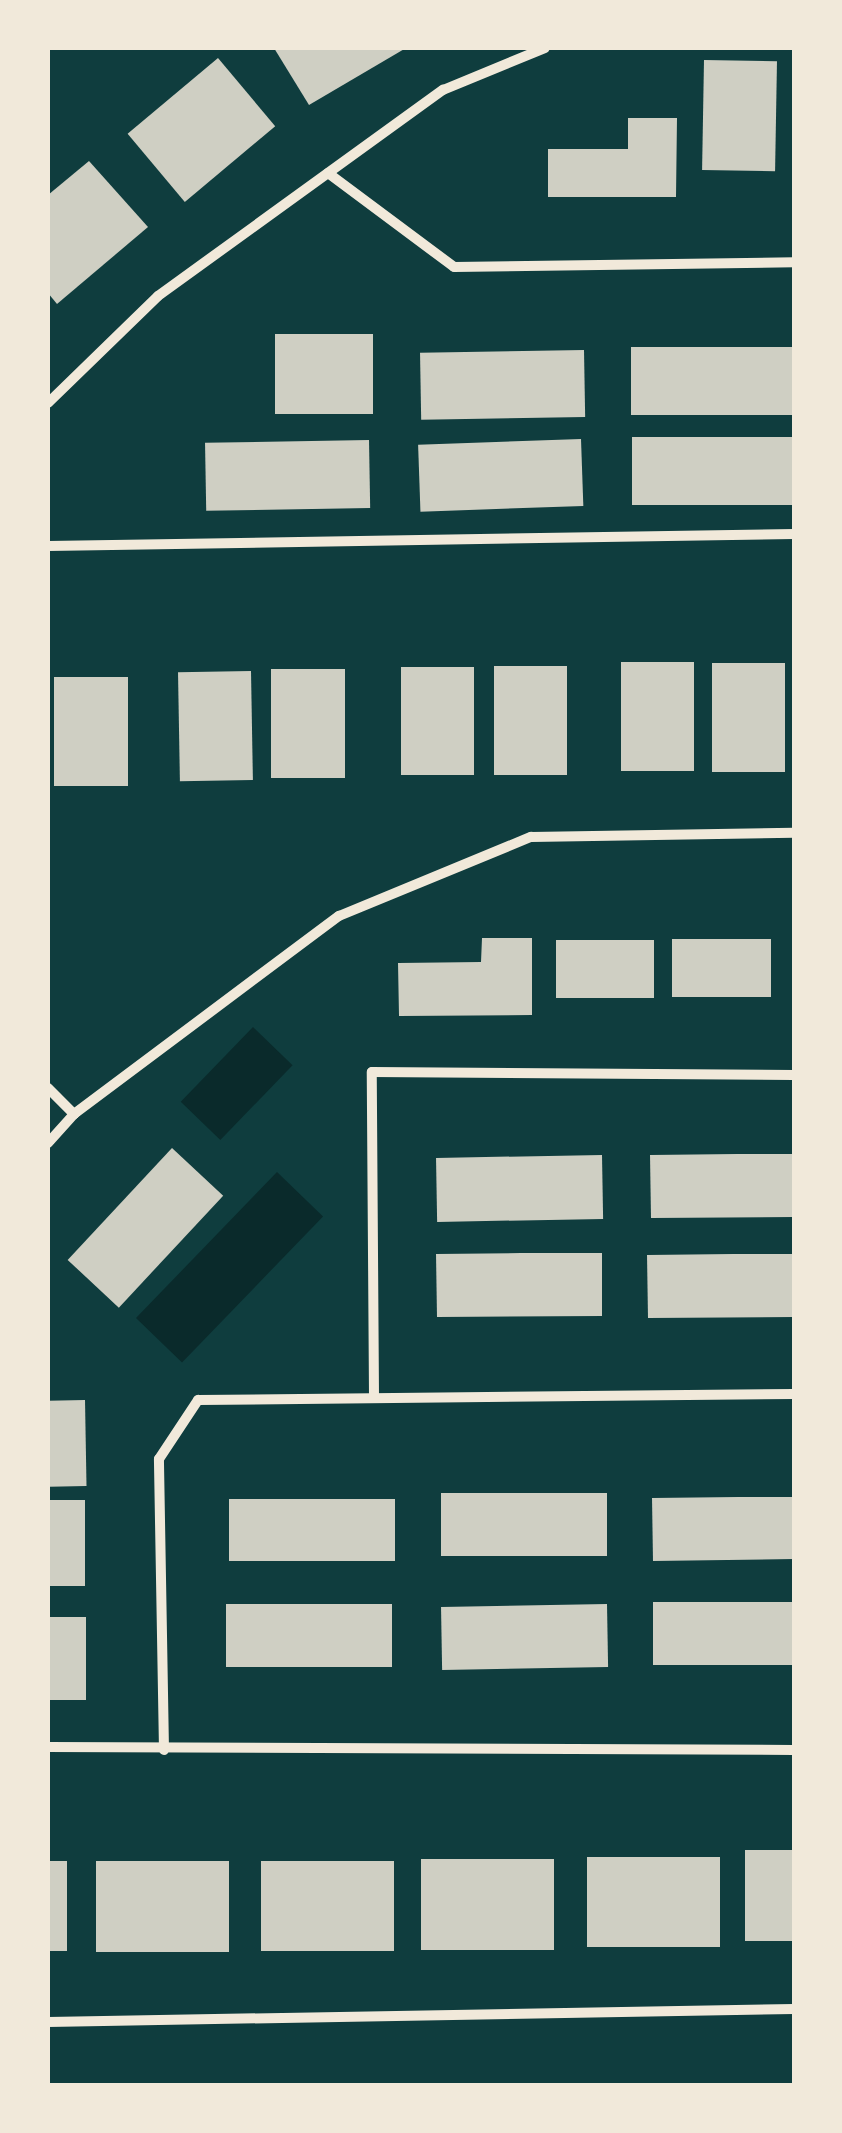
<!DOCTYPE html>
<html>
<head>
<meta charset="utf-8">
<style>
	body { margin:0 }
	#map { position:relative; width:842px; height:2133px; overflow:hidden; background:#0f3d3e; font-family:Mulish,sans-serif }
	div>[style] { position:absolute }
	.water>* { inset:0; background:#0a2a2b; transform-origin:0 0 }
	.building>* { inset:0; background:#cfcfc3; transform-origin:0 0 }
	.minor>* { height:10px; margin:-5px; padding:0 5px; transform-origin:5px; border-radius:5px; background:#f1e9da }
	span { translate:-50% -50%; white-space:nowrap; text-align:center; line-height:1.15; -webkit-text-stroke:10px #f1e9da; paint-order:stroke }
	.frame { position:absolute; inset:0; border:50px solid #f1e9da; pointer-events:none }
</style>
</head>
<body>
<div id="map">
	<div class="water">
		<div style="left:253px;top:1027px;width:55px;height:104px;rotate:44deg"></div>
		<div style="left:277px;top:1172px;width:64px;height:203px;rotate:44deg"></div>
	</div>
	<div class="building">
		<div style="clip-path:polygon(274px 48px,406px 48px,309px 105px)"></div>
		<div style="left:218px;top:58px;width:89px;height:118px;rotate:50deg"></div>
		<div style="left:704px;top:60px;width:73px;height:110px;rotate:1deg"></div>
		<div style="clip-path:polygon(628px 118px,677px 118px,676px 197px,548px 197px,548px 149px,628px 149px)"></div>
		<div style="clip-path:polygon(89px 161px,148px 227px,57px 304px,48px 293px,48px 195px)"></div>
		<div style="left:275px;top:334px;width:98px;height:80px"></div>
		<div style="left:794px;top:347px;width:68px;height:163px;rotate:90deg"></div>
		<div style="left:584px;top:350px;width:67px;height:164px;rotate:89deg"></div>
		<div style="left:794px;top:437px;width:68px;height:162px;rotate:90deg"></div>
		<div style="left:581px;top:439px;width:67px;height:163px;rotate:88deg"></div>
		<div style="left:369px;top:440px;width:68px;height:164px;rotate:89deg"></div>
		<div style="left:621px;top:662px;width:73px;height:109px"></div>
		<div style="left:712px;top:663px;width:73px;height:109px"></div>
		<div style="left:494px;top:666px;width:73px;height:109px"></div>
		<div style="left:401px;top:667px;width:73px;height:108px"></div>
		<div style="left:271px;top:669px;width:74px;height:109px"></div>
		<div style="left:251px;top:671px;width:109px;height:73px;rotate:89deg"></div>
		<div style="left:54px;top:677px;width:74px;height:109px"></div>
		<div style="clip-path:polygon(482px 938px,532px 938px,532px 1015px,399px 1016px,398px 963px,481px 962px)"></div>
		<div style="left:672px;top:939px;width:99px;height:58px"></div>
		<div style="left:556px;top:940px;width:98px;height:58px"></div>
		<div style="left:172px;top:1148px;width:70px;height:153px;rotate:43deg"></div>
		<div style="clip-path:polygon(737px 1154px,794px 1154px,794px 1217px,651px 1218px,650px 1155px)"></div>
		<div style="left:602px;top:1155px;width:64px;height:166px;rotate:89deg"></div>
		<div style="clip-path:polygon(521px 1253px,602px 1253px,602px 1316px,437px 1317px,436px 1254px)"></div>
		<div style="clip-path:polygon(733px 1254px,794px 1254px,794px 1317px,648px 1318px,647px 1255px)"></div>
		<div style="left:85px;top:1400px;width:86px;height:37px;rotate:89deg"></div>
		<div style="left:607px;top:1493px;width:63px;height:166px;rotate:90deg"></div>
		<div style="clip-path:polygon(738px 1497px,794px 1497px,794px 1559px,653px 1561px,652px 1498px)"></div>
		<div style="left:395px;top:1499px;width:62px;height:166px;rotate:90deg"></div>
		<div style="left:48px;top:1500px;width:37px;height:86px"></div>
		<div style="left:794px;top:1602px;width:63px;height:141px;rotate:90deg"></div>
		<div style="left:392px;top:1604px;width:63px;height:166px;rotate:90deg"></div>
		<div style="left:607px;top:1604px;width:63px;height:166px;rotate:89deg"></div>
		<div style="left:48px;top:1617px;width:38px;height:83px"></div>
		<div style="left:745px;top:1850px;width:49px;height:91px"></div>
		<div style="left:587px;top:1857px;width:133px;height:90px"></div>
		<div style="left:421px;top:1859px;width:133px;height:91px"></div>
		<div style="left:48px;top:1861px;width:19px;height:90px"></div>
		<div style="left:96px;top:1861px;width:133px;height:91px"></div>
		<div style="left:394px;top:1861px;width:90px;height:133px;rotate:90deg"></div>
	</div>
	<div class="minor">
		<div style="left:328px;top:173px;width:157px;rotate:36.7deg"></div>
		<div style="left:454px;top:267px;width:340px;rotate:-0.8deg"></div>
		<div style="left:48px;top:403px;width:153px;rotate:-44.2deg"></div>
		<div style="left:158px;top:296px;width:352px;rotate:-35.9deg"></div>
		<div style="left:443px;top:90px;width:110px;rotate:-22.4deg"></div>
		<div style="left:48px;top:546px;width:746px;rotate:-0.92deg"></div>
		<div style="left:48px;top:1088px;width:37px;rotate:45deg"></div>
		<div style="left:48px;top:1143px;width:39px;rotate:-48deg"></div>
		<div style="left:74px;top:1114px;width:331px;rotate:-36.8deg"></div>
		<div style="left:339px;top:916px;width:208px;rotate:-22.4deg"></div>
		<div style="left:531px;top:837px;width:263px;rotate:-0.9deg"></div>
		<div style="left:374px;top:1396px;width:324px;rotate:-90.4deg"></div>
		<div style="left:372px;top:1072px;width:422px;rotate:0.4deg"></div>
		<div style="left:48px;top:1747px;width:746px;rotate:0.23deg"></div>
		<div style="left:164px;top:1750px;width:291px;rotate:-91deg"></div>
		<div style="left:159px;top:1459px;width:71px;rotate:-56.5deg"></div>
		<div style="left:198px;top:1400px;width:596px;rotate:-0.58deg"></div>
		<div style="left:48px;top:2022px;width:746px;rotate:-1deg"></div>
	</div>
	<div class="frame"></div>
</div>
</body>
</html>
